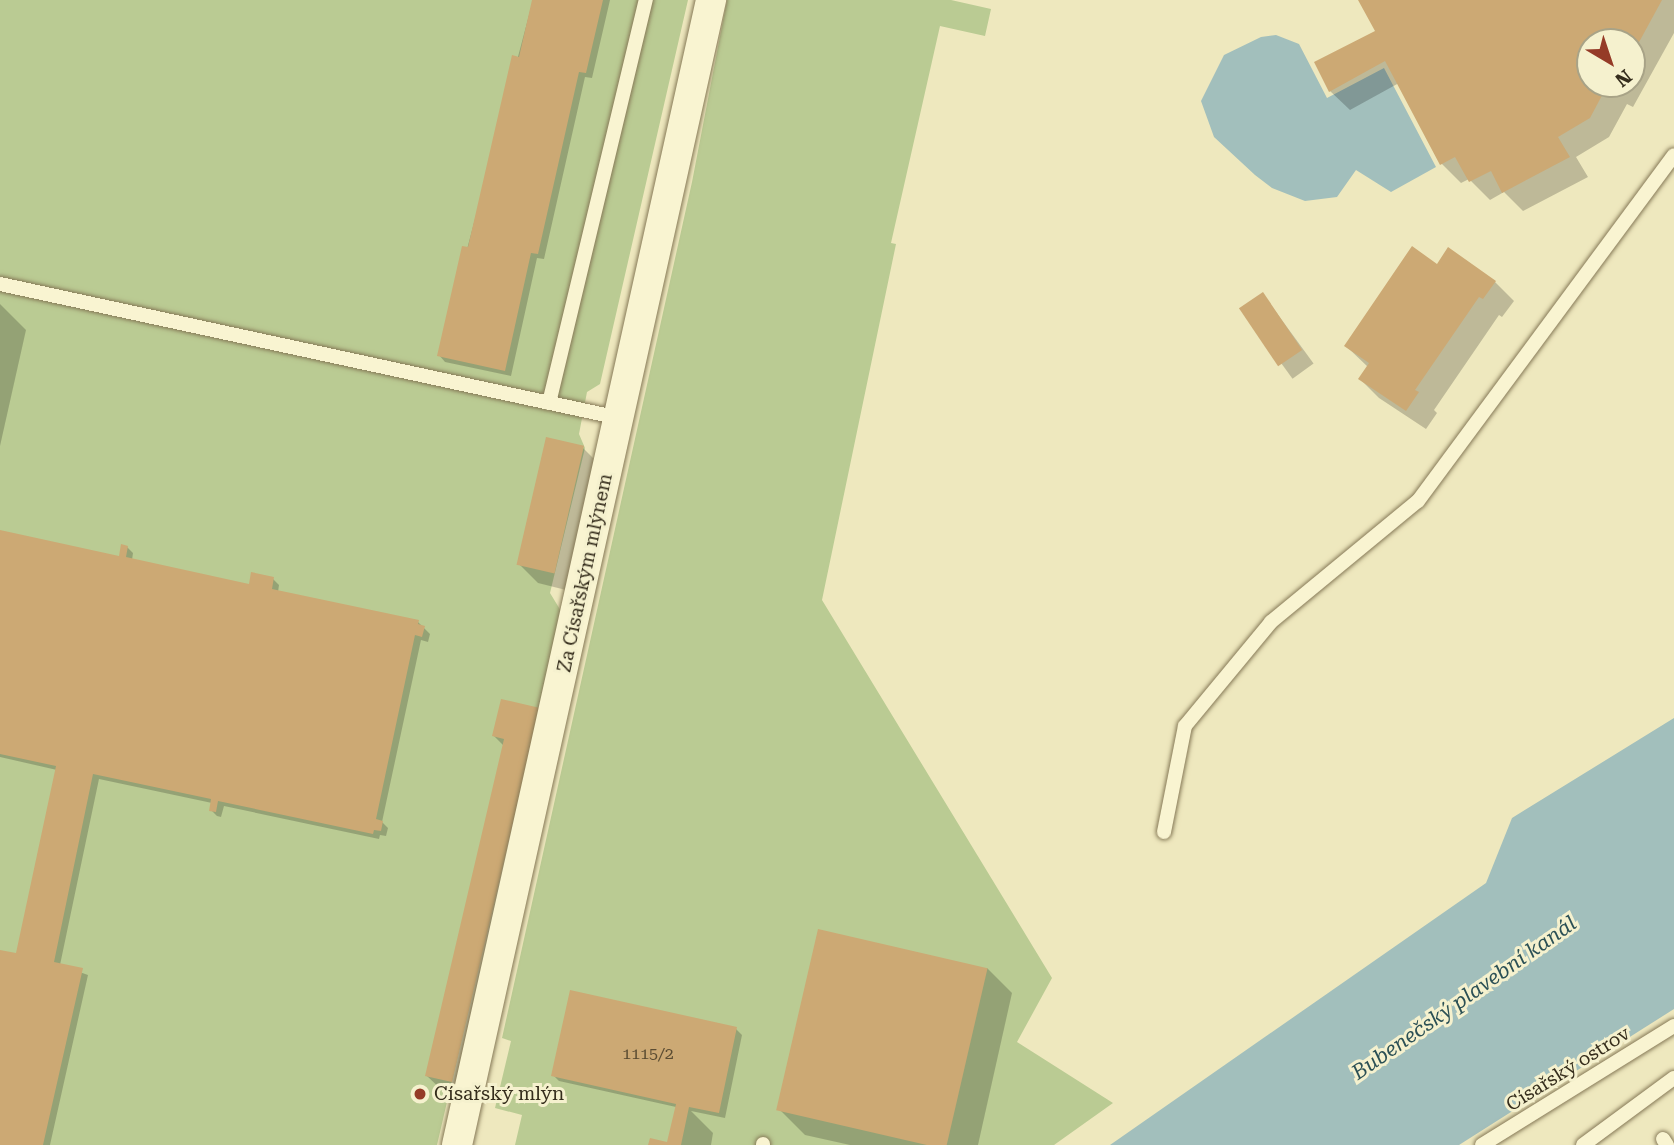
<!DOCTYPE html>
<html>
<head>
<meta charset="utf-8">
<style>
	body { margin:0 }
	#map { position:relative; width:1674px; height:1145px; overflow:hidden; background:#eee8be; font-family:"Roboto Serif",serif }
	div>[style] { position:absolute }
	.green>* { inset:0; background:#bacb93 }
	.water>* { inset:0; background:#a2bfbc }
	.shadow>* { inset:0; background:#0003; transform-origin:0 0 }
	.building>* { inset:0; background:#cca974; transform-origin:0 0 }
	.roads { filter:drop-shadow(0 0 2px #867957) drop-shadow(0 0 2px #867957) }
	.lane>* { height:14px; margin:-7px; padding:0 7px; transform-origin:7px; border-radius:7px; background:#f9f4d1 }
	.street>* { height:30px; margin:-15px; padding:0 15px; transform-origin:15px; border-radius:15px; background:#f9f4d1 }
	.dots>* { width:19px; height:19px; translate:-50% -50%; box-sizing:border-box; border:4px solid #f5f1ce; border-radius:50% }
	span { translate:-50% -50%; white-space:nowrap; text-align:center; line-height:1.15; -webkit-text-stroke:6px #f5f1ce; paint-order:stroke }
	.number-label { font-size:16px; color:#5b4c32 }
	.number-label span { -webkit-text-stroke-width:0 }
	.street-label { font-size:19px; color:#352d1c }
	.poi-label { font-size:19px; color:#352d1c }
	.left { translate:0 -50%; text-align:left }
	.water-label { font-size:21px; color:#2b5055; font-style:italic }
	.north { position:absolute; left:1576px; top:28px; width:70px; height:70px; box-sizing:border-box; background:#f5f1ce; border:2px solid #a8a387; border-radius:50%; rotate:141deg; font-size:19px; font-weight:700; line-height:28px; text-align:center; color:#352d1c }
	.north::after { content:''; display:block; margin:auto; width:24px; height:32px; background:#953b27; clip-path:polygon(50% 0,100% 100%,50% 72%,0 100%) }
</style>
</head>
<body>
<div id="map">
	<div class="green">
		<div style="clip-path:polygon(0 0,688px 0,600px 384px,587px 392px,579px 434px,585px 448px,550px 593px,561px 611px,437px 1145px,0 1145px)"></div>
		<div style="clip-path:polygon(727px 0,951px 0,991px 9px,985px 36px,940px 26px,891px 243px,896px 244px,822px 600px,1052px 978px,1017px 1042px,1113px 1103px,1054px 1145px,515px 1145px,522px 1115px,495px 1108px,511px 1041px,502px 1038px,692px 182px)"></div>
	</div>
	<div class="water">
		<div style="clip-path:polygon(1276px 35px,1299px 44px,1327px 98px,1384px 68px,1436px 167px,1391px 192px,1356px 170px,1337px 197px,1305px 201px,1272px 188px,1255px 175px,1214px 137px,1201px 101px,1224px 55px,1261px 37px)"></div>
		<div style="clip-path:polygon(1674px 718px,1674px 1009px,1459px 1145px,1110px 1145px,1486px 883px,1512px 818px)"></div>
	</div>
	<div class="shadow">
		<div style="clip-path:polygon(533px 0,610px 0,592px 78px,585px 77px,544px 259px,537px 258px,511px 376px,445px 362px,439px 355px)"></div>
		<div style="clip-path:polygon(evenodd,1360px 0,1674px 0,1674px 33px,1633px 107px,1627px 104px,1609px 137px,1576px 157px,1588px 177px,1523px 211px,1504px 192px,1490px 200px,1469px 179px,1461px 183px,1442px 164px,1399px 83px,1350px 110px,1330px 91px,1377px 32px,1360px 0,1590px 42px,1632px 42px,1632px 84px,1590px 84px,1590px 42px)"></div>
		<div style="clip-path:polygon(1437px 266px,1495px 282px,1514px 301px,1502px 317px,1499px 315px,1434px 410px,1437px 413px,1426px 429px,1379px 398px,1360px 379px,1368px 367px,1346px 346px)"></div>
		<div style="left:1263px;top:294px;width:86px;height:26px;rotate:54deg"></div>
		<div style="clip-path:polygon(0 304px,26px 330px,0 446px)"></div>
		<div style="clip-path:polygon(583px 448px,602px 467px,574px 592px,538px 583px,519px 564px)"></div>
		<div style="clip-path:polygon(0 532px,120px 558px,127px 547px,133px 553px,132px 560px,250px 586px,273px 579px,279px 585px,278px 592px,418px 622px,430px 634px,428px 642px,421px 640px,382px 822px,388px 828px,386px 836px,380px 835px,379px 839px,224px 806px,221px 817px,217px 816px,211px 810px,212px 803px,99px 779px,60px 965px,88px 975px,50px 1145px,0 1145px,0 951px,17px 955px,57px 770px,0 757px)"></div>
		<div style="clip-path:polygon(539px 710px,471px 1100px,447px 1095px,427px 1076px,504px 746px,494px 736px)"></div>
		<div style="clip-path:polygon(987px 968px,1012px 993px,978px 1145px,850px 1145px,805px 1135px,780px 1110px)"></div>
		<div style="clip-path:polygon(736px 1029px,742px 1035px,725px 1118px,691px 1111px,713px 1133px,711px 1145px,650px 1145px,669px 1144px,676px 1107px,559px 1081px,553px 1075px)"></div>
	</div>
	<div class="building">
		<div style="clip-path:polygon(532px 0,603px 0,586px 73px,579px 72px,538px 254px,531px 253px,505px 371px,437px 356px,462px 246px,468px 247px,512px 55px,519px 57px)"></div>
		<div style="clip-path:polygon(1358px 0,1662px 0,1632px 55px,1632px 42px,1590px 42px,1590px 84px,1616px 84px,1613px 89px,1607px 86px,1590px 118px,1558px 137px,1570px 157px,1502px 193px,1491px 171px,1469px 182px,1455px 157px,1440px 165px,1385px 61px,1329px 92px,1314px 62px,1375px 31px)"></div>
		<div style="clip-path:polygon(1412px 246px,1437px 264px,1448px 247px,1496px 281px,1483px 299px,1479px 297px,1415px 390px,1419px 392px,1406px 411px,1358px 379px,1369px 363px,1344px 346px)"></div>
		<div style="left:1263px;top:292px;width:70px;height:29px;rotate:56deg"></div>
		<div style="left:546px;top:437px;width:39px;height:131px;rotate:13deg"></div>
		<div style="clip-path:polygon(0 530px,119px 556px,121px 544px,128px 546px,126px 557px,249px 584px,251px 572px,274px 577px,272px 589px,419px 620px,418px 624px,425px 626px,422px 637px,415px 635px,376px 819px,383px 821px,381px 831px,374px 830px,373px 834px,218px 801px,216px 812px,209px 811px,211px 799px,93px 774px,54px 962px,83px 968px,43px 1145px,0 1145px,0 950px,16px 953px,56px 766px,0 754px)"></div>
		<div style="clip-path:polygon(501px 699px,540px 708px,452px 1082px,425px 1076px,504px 739px,492px 736px)"></div>
		<div style="left:818px;top:929px;width:174px;height:186px;rotate:13deg"></div>
		<div style="clip-path:polygon(570px 990px,737px 1027px,719px 1113px,689px 1107px,681px 1145px,648px 1145px,650px 1138px,667px 1142px,676px 1104px,551px 1076px)"></div>
	</div>
	<div class="roads">
		<div class="lane">
			<div style="left:0;top:284px;width:633px;rotate:12.21deg"></div>
			<div style="left:549px;top:403px;width:415px;rotate:-76.5deg"></div>
			<div style="left:1164px;top:832px;width:108px;rotate:-78.8deg"></div>
			<div style="left:1185px;top:726px;width:135px;rotate:-50.4deg"></div>
			<div style="left:1271px;top:622px;width:190px;rotate:-39.5deg"></div>
			<div style="left:1418px;top:501px;width:430px;rotate:-53.5deg"></div>
			<div style="left:1663px;top:1139px;width:7px;rotate:56deg"></div>
			<div style="left:763px;top:1145px;width:1px;rotate:-90deg"></div>
			<div style="left:1482px;top:1145px;width:226px;rotate:-31.8deg"></div>
			<div style="left:1583px;top:1145px;width:113px;rotate:-36.4deg"></div>
		</div>
		<div class="street">
			<div style="left:457px;top:1145px;width:1173px;rotate:-77.49deg"></div>
		</div>
	</div>
	<div class="dots">
		<div style="left:420px;top:1094px;background:#953b27"></div>
	</div>
	<div class="number-label">
		<span style="left:648px;top:1054px">1115/2</span>
	</div>
	<div class="street-label">
		<span style="left:585px;top:573px;rotate:-78deg">Za Císařským mlýnem</span>
		<span style="left:1568px;top:1069px;rotate:-32deg">Císařský ostrov</span>
	</div>
	<div class="poi-label">
		<span class="left" style="left:434px;top:1094px">Císařský mlýn</span>
	</div>
	<div class="water-label">
		<span style="left:1464px;top:998px;rotate:-35deg">Bubenečský plavební kanál</span>
	</div>
	<div class="north">N</div>
</div>
</body>
</html>
